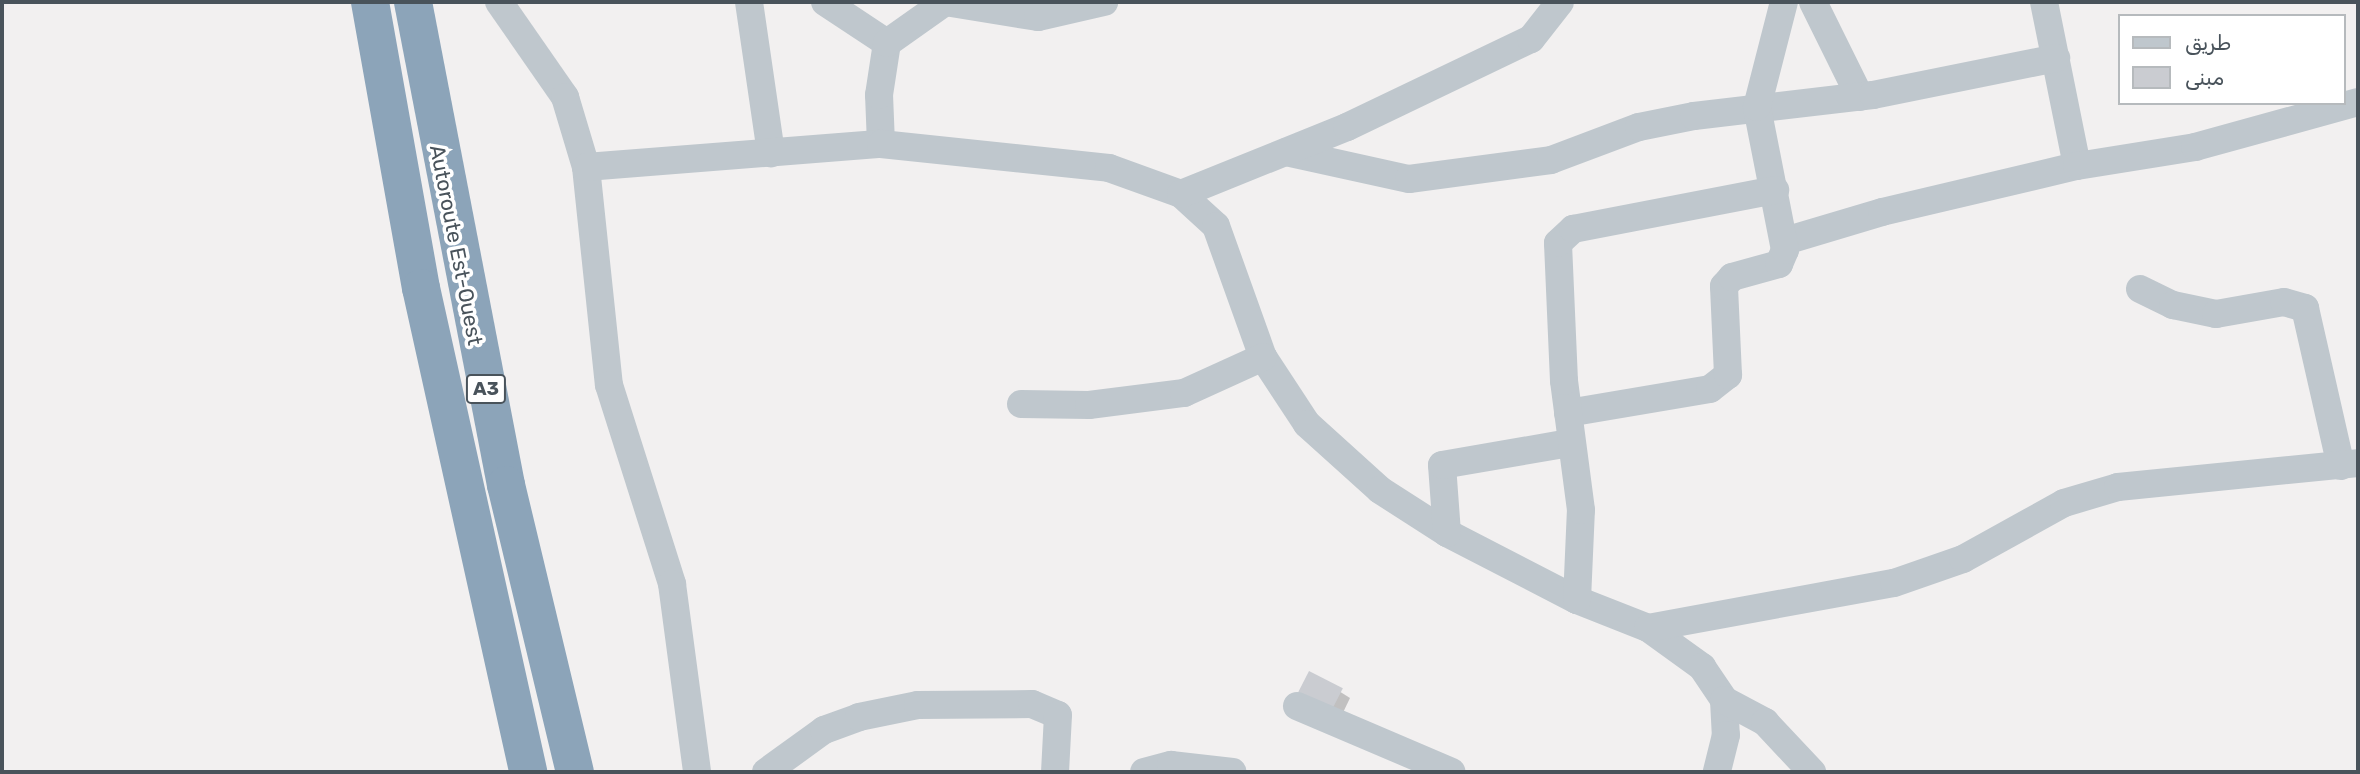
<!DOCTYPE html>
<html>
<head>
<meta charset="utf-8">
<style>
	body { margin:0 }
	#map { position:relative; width:2360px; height:774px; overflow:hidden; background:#f2f0f0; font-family:Rubik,"Noto Naskh Arabic",sans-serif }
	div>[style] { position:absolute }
	.shadow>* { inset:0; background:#0003 }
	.building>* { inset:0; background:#caccd1; transform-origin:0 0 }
	.minor>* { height:28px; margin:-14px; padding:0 14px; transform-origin:14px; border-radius:14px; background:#bfc7cd }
	.highway>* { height:38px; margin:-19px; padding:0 19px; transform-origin:19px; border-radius:19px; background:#8ca4b9 }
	span { translate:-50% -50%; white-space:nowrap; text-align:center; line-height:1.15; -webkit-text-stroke:7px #fff; paint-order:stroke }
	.shield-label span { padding:2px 5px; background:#fff; border:2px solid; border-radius:5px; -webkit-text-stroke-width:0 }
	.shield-label { font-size:19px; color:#49535b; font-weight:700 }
	.street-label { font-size:21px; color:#49535b }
	.frame { position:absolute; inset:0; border:4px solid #49535b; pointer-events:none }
	.legend { position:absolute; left:2118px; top:14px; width:228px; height:91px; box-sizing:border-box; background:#fff; border:2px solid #b6babd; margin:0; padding:9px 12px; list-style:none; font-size:21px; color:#49535b }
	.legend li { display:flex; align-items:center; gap:14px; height:35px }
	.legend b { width:35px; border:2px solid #b6babd }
</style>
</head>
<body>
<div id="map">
	<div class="shadow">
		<div style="clip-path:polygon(1310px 673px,1350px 698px,1338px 723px)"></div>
	</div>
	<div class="building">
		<div style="left:1309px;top:671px;width:38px;height:30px;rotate:27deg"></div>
	</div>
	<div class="minor">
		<div style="left:499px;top:2px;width:116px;rotate:55.2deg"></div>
		<div style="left:565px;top:97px;width:73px;rotate:73.3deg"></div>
		<div style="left:586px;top:167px;width:219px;rotate:84deg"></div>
		<div style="left:609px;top:385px;width:209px;rotate:72.4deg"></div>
		<div style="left:672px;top:584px;width:190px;rotate:82.4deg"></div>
		<div style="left:749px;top:2px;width:153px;rotate:81.7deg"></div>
		<div style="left:825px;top:2px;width:74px;rotate:33.5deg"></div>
		<div style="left:945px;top:2px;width:94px;rotate:9.2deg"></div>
		<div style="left:1038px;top:17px;width:68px;rotate:-12.8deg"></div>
		<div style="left:1813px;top:2px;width:106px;rotate:63.7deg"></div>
		<div style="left:2044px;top:2px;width:167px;rotate:78.6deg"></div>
		<div style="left:881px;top:144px;width:49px;rotate:-92.3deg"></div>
		<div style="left:879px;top:95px;width:53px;rotate:-81.3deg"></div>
		<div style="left:887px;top:43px;width:71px;rotate:-35.3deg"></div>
		<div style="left:1286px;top:152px;width:126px;rotate:12.4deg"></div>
		<div style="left:1409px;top:179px;width:143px;rotate:-7.6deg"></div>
		<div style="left:1551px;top:160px;width:94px;rotate:-20.6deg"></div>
		<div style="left:1639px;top:127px;width:56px;rotate:-11.3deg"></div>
		<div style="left:1694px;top:116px;width:180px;rotate:-6.7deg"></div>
		<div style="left:1873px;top:95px;width:187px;rotate:-11.4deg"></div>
		<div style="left:586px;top:167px;width:296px;rotate:-4.5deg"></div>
		<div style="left:881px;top:144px;width:229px;rotate:6deg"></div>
		<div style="left:1109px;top:168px;width:77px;rotate:19.9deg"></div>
		<div style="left:1181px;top:194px;width:47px;rotate:42.4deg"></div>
		<div style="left:1216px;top:226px;width:139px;rotate:70.3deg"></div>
		<div style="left:1263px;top:357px;width:80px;rotate:56.7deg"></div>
		<div style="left:1307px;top:424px;width:98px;rotate:42.1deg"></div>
		<div style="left:1380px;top:490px;width:80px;rotate:32.7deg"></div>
		<div style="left:1447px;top:533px;width:146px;rotate:27.3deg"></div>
		<div style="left:1577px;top:600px;width:76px;rotate:21.5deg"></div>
		<div style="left:1648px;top:628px;width:67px;rotate:35.8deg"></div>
		<div style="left:1702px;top:667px;width:40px;rotate:56deg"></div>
		<div style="left:1724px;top:700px;width:35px;rotate:87deg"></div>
		<div style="left:1726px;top:735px;width:38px;rotate:104deg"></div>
		<div style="left:1181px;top:194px;width:179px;rotate:-22deg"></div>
		<div style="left:1347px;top:127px;width:204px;rotate:-25.6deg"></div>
		<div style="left:1531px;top:39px;width:47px;rotate:-51.9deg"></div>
		<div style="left:1785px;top:241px;width:101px;rotate:-16.6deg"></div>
		<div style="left:1882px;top:212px;width:200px;rotate:-13.3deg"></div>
		<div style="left:2077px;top:166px;width:120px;rotate:-9.1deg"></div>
		<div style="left:2195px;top:147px;width:169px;rotate:-15.4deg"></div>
		<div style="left:2140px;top:289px;width:37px;rotate:26deg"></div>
		<div style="left:2173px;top:305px;width:44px;rotate:11.8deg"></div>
		<div style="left:2216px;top:314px;width:69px;rotate:-10deg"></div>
		<div style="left:2284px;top:302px;width:22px;rotate:16deg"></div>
		<div style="left:2305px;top:308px;width:162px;rotate:77.2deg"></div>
		<div style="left:1021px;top:404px;width:68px;rotate:0.8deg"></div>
		<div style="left:1089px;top:405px;width:96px;rotate:-7.2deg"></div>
		<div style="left:1184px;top:393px;width:87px;rotate:-24.5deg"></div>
		<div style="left:1568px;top:413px;width:144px;rotate:-9.6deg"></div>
		<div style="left:1710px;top:389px;width:23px;rotate:-38deg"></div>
		<div style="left:1728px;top:375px;width:89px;rotate:-92.6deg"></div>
		<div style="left:1724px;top:286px;width:12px;rotate:-48deg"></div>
		<div style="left:1732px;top:277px;width:49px;rotate:-15.5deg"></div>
		<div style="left:1779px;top:264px;width:15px;rotate:-67deg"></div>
		<div style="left:1785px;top:250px;width:146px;rotate:-101.1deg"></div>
		<div style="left:1757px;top:107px;width:108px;rotate:-75.6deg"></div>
		<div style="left:1447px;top:533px;width:68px;rotate:-94.2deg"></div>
		<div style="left:1442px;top:465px;width:130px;rotate:-9.8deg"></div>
		<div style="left:1577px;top:600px;width:90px;rotate:-87.5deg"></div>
		<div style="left:1581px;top:510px;width:130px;rotate:-97.5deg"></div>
		<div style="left:1564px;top:381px;width:138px;rotate:-92.5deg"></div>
		<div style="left:1558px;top:243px;width:21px;rotate:-43deg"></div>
		<div style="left:1573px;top:229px;width:206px;rotate:-10.9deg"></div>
		<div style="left:1648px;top:628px;width:250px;rotate:-10.4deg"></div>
		<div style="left:1894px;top:583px;width:73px;rotate:-19.2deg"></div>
		<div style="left:1963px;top:559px;width:115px;rotate:-29deg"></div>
		<div style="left:2064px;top:503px;width:56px;rotate:-16.5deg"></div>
		<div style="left:2118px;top:487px;width:241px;rotate:-5.7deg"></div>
		<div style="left:1724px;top:700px;width:47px;rotate:28.2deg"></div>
		<div style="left:1765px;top:722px;width:69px;rotate:46.8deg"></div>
		<div style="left:1297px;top:706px;width:168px;rotate:23.1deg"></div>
		<div style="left:766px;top:772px;width:72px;rotate:-35.9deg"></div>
		<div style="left:824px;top:730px;width:37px;rotate:-20deg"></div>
		<div style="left:859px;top:717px;width:60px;rotate:-11.5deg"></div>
		<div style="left:918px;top:705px;width:114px;rotate:-0.5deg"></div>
		<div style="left:1032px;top:704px;width:28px;rotate:23deg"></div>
		<div style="left:1058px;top:715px;width:57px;rotate:93deg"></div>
		<div style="left:1144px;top:772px;width:28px;rotate:-15deg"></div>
		<div style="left:1171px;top:765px;width:62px;rotate:6.4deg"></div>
	</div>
	<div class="highway">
		<div style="left:370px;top:2px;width:291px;rotate:79.9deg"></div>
		<div style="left:421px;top:288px;width:496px;rotate:77.5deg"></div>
		<div style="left:413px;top:2px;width:492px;rotate:79.1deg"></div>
		<div style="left:506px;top:485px;width:295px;rotate:76.5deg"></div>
	</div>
	<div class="shield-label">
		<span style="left:486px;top:389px">A3</span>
	</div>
	<div class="street-label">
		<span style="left:456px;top:245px;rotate:79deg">Autoroute Est-Ouest</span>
	</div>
	<div class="frame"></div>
	<ul class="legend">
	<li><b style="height:9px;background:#bfc7cd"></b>طريق</li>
	<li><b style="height:19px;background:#caccd1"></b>مبنى</li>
	</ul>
</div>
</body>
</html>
